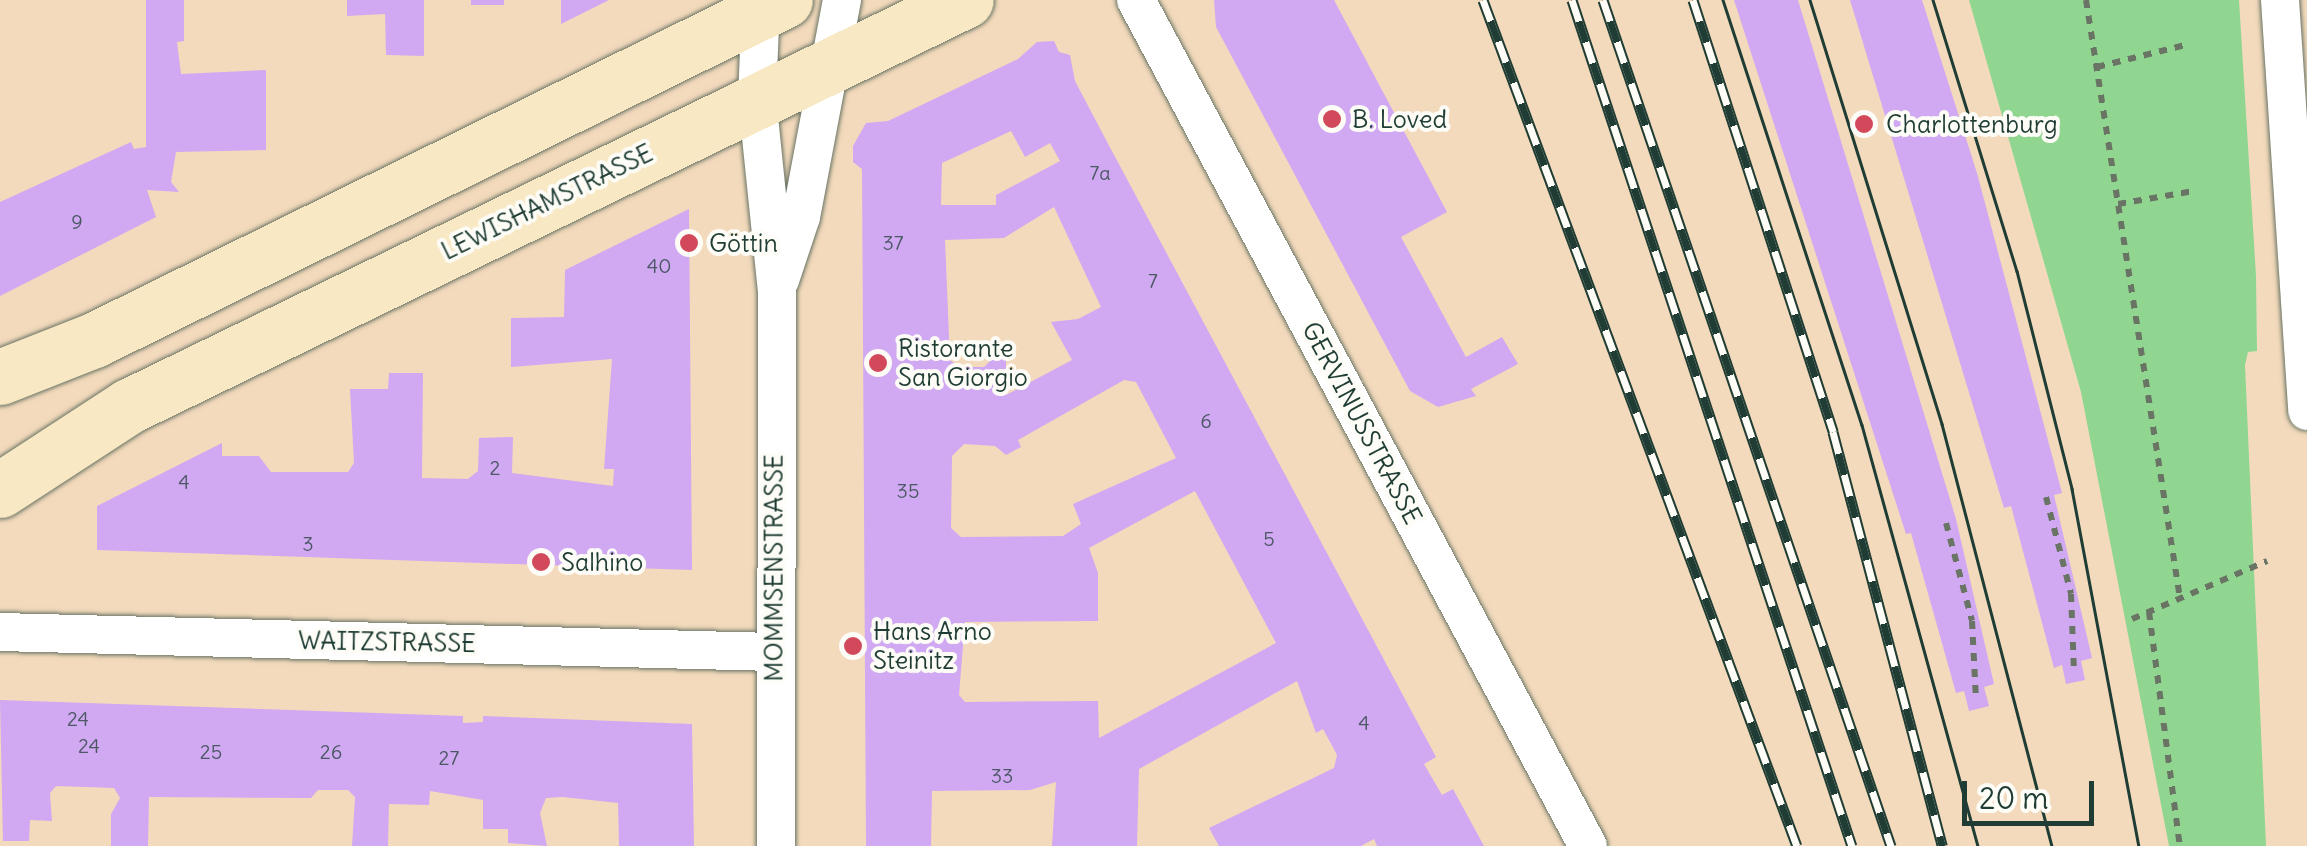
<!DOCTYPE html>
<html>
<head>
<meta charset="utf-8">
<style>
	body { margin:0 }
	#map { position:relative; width:2307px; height:846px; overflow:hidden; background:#f3dabc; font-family:Delius,sans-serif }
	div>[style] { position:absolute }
	.green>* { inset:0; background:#90d690 }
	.building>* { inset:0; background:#d0a9f2; transform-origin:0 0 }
	.path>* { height:6px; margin-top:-3px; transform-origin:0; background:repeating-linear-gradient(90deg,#697464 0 8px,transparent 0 16px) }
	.roads { filter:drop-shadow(0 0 2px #697464) drop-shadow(0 0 2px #697464) }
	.minor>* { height:38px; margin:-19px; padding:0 19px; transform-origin:19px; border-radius:19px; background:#fff }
	.secondary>* { height:55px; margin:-27.5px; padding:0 27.5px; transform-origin:27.5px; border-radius:27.5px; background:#f8e8c3 }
	.tram>* { height:2.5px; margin:-1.25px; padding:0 1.25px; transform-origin:1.25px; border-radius:1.25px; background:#1f3d34 }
	.rail>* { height:11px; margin-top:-5.5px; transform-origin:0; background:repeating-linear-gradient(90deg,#fdfcf7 0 22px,#1f3d34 0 44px); box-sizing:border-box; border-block:2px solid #1f3d34 }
	.dots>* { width:28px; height:28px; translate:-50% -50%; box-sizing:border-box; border:5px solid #fdfcf7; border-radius:50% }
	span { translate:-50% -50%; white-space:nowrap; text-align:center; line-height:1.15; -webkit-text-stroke:8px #fdfcf7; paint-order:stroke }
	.number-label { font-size:20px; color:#4b5864 }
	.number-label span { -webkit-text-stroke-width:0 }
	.poi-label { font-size:25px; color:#1f3d34 }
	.left { translate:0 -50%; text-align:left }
	.street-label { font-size:25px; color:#1f3d34 }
	.scale { position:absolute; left:1962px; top:781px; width:132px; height:45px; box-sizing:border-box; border:5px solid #1f3d34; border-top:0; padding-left:12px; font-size:30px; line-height:35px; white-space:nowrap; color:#1f3d34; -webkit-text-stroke:8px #fdfcf7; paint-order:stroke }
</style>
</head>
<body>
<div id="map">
	<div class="green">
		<div style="clip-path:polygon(1969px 0,2239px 0,2256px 276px,2257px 351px,2248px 352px,2245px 365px,2266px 846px,2169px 846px,2081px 392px)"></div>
	</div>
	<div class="building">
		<div style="clip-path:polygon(146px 0,184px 0,184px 41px,177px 42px,181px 74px,266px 70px,266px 150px,176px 152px,171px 182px,179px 192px,147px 190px,156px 217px,0 296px,0 202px,131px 142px,134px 149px,146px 147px)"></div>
		<div style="clip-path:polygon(347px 0,424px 0,424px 56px,386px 55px,385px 14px,347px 16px)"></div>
		<div style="left:471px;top:0;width:33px;height:5px"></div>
		<div style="clip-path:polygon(561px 0,609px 0,561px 24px)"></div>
		<div style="clip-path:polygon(1214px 0,1334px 0,1447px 212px,1401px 237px,1466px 357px,1502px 337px,1518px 364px,1471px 389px,1476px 396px,1438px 407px,1410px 391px,1216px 27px)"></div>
		<div style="clip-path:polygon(1734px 0,1798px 0,1956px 519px,1994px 684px,1984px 687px,1989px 706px,1969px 711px,1964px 691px,1956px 693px,1911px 533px,1906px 534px)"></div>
		<div style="clip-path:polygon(1850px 0,1922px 0,1977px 173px,2062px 493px,2054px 495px,2092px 658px,2081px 661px,2085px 680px,2066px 684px,2062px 665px,2054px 668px,2011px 506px,2004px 508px)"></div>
		<div style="clip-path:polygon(evenodd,1054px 41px,1059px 52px,1070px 55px,1075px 81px,1105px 138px,1436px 757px,1424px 764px,1442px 795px,1453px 789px,1484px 846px,1377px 846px,1374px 839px,1361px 846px,1219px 846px,1209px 828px,1334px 768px,1337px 755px,1323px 729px,1316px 733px,1297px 681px,1139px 769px,1137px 846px,1052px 846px,1056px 782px,1030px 790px,932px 791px,931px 846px,866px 846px,862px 169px,853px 162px,853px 146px,866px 123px,888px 121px,1018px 59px,1037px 42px,1054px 41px,1011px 131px,1025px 157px,1050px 143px,1060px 161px,996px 195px,996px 205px,941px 205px,942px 163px,1011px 131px,1054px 41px,1054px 207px,1101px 307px,1078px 319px,1051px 322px,1072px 360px,1006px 395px,1006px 358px,993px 358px,984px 367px,960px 367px,950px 360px,945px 240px,1004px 238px,1054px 207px,1054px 41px,1124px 380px,1136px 382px,1176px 458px,1073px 504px,1081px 524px,1063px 536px,961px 537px,951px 528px,952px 456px,964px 444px,995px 446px,1006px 455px,1021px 447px,1018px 440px,1124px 380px,1054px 41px,1195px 491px,1276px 643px,1099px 738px,1098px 701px,965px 702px,959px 695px,965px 622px,1098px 621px,1098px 573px,1089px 548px,1195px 491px)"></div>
		<div style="clip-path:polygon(689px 209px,692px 570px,97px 550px,97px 506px,222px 443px,222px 456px,259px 456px,271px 472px,348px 472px,354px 463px,350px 389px,388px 389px,389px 373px,423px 373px,422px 478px,468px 479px,478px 471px,479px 438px,513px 437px,512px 473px,613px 486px,614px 469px,604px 469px,612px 359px,511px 367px,511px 318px,564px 317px,565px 270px)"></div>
		<div style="clip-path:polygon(0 700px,463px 716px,463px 723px,483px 722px,483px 716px,692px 724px,694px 846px,619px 846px,618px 803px,563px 797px,546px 798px,540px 813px,547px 846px,508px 843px,508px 829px,483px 829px,483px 800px,430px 791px,429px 805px,389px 804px,388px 846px,352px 846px,355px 797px,348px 790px,318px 790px,311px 798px,149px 797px,148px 846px,111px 846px,111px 814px,120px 798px,114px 788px,56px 786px,50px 793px,52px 821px,30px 820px,29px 841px,3px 841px)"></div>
	</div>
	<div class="path">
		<div style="left:2086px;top:0;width:605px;rotate:81.07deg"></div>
		<div style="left:2097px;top:67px;width:91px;rotate:-14deg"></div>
		<div style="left:2118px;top:204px;width:77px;rotate:-9.7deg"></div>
		<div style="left:2046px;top:497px;width:100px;rotate:75.5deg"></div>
		<div style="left:2071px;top:594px;width:79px;rotate:87.8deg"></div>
		<div style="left:1946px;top:523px;width:101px;rotate:75.1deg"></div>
		<div style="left:1972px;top:621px;width:78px;rotate:87.1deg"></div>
		<div style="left:2149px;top:612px;width:236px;rotate:82.5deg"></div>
		<div style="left:2132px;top:619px;width:147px;rotate:-23.2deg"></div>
	</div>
	<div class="roads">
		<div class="minor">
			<div style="left:761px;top:0;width:98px;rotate:92.3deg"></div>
			<div style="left:757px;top:98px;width:193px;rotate:84.1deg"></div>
			<div style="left:777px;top:290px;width:556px;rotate:90.1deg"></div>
			<div style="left:1136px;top:0;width:959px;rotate:61.89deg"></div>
			<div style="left:2280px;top:0;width:412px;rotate:86.2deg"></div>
			<div style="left:780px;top:280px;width:66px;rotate:-71.6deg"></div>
			<div style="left:801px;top:217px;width:221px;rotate:-79.3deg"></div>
			<div style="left:0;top:632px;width:774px;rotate:1.48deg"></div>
		</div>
		<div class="secondary">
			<div style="left:0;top:377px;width:101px;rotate:-21.5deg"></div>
			<div style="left:94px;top:340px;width:770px;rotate:-26.2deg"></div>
			<div style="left:0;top:490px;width:154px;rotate:-33.1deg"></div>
			<div style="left:129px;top:406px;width:930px;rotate:-25.88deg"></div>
		</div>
	</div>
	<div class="tram">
		<div style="left:1723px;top:0;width:447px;rotate:71.9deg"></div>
		<div style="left:1862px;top:425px;width:437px;rotate:74.6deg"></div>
		<div style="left:1810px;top:0;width:444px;rotate:72.7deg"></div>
		<div style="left:1942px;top:424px;width:436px;rotate:75.4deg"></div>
		<div style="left:1933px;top:0;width:284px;rotate:72.8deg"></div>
		<div style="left:2017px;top:271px;width:225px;rotate:75.8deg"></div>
		<div style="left:2072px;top:489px;width:363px;rotate:79.4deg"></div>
	</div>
	<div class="rail">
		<div style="left:1483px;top:0;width:902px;rotate:69.64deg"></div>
		<div style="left:1572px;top:0;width:891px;rotate:71.69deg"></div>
		<div style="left:1603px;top:0;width:894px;rotate:71.2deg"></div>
		<div style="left:1693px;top:0;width:454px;rotate:72deg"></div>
		<div style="left:1833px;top:432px;width:428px;rotate:75.2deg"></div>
	</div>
	<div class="dots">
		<div style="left:1332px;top:119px;background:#d1495b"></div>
		<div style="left:1864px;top:124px;background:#d1495b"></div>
		<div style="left:689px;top:243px;background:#d1495b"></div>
		<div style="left:878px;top:363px;background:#d1495b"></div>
		<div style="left:541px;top:562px;background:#d1495b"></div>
		<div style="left:853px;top:646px;background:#d1495b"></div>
	</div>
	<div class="number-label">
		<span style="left:1100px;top:172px">7a</span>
		<span style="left:77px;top:221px">9</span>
		<span style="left:893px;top:242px">37</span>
		<span style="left:659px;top:265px">40</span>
		<span style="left:1153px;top:280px">7</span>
		<span style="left:1206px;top:420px">6</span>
		<span style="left:495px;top:467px">2</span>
		<span style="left:184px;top:481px">4</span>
		<span style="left:908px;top:490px">35</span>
		<span style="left:1269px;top:538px">5</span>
		<span style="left:308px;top:543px">3</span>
		<span style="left:78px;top:718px">24</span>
		<span style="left:1364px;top:722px">4</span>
		<span style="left:89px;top:745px">24</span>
		<span style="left:211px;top:751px">25</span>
		<span style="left:331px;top:751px">26</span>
		<span style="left:449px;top:757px">27</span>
		<span style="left:1002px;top:775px">33</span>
	</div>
	<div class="poi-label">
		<span class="left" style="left:1352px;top:119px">B. Loved</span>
		<span class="left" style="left:1886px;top:124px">Charlottenburg</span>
		<span class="left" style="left:709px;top:243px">Göttin</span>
		<span class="left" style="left:898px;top:363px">Ristorante<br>San Giorgio</span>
		<span class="left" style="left:561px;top:562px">Salhino</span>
		<span class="left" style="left:873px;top:646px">Hans Arno<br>Steinitz</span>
	</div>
	<div class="street-label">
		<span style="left:547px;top:202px;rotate:-26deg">LEWISHAMSTRASSE</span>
		<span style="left:1362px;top:423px;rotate:62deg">GERVINUSSTRASSE</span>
		<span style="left:774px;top:568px;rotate:-90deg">MOMMSENSTRASSE</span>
		<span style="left:387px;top:642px;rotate:1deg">WAITZSTRASSE</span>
	</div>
	<div class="scale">20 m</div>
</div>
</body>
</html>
